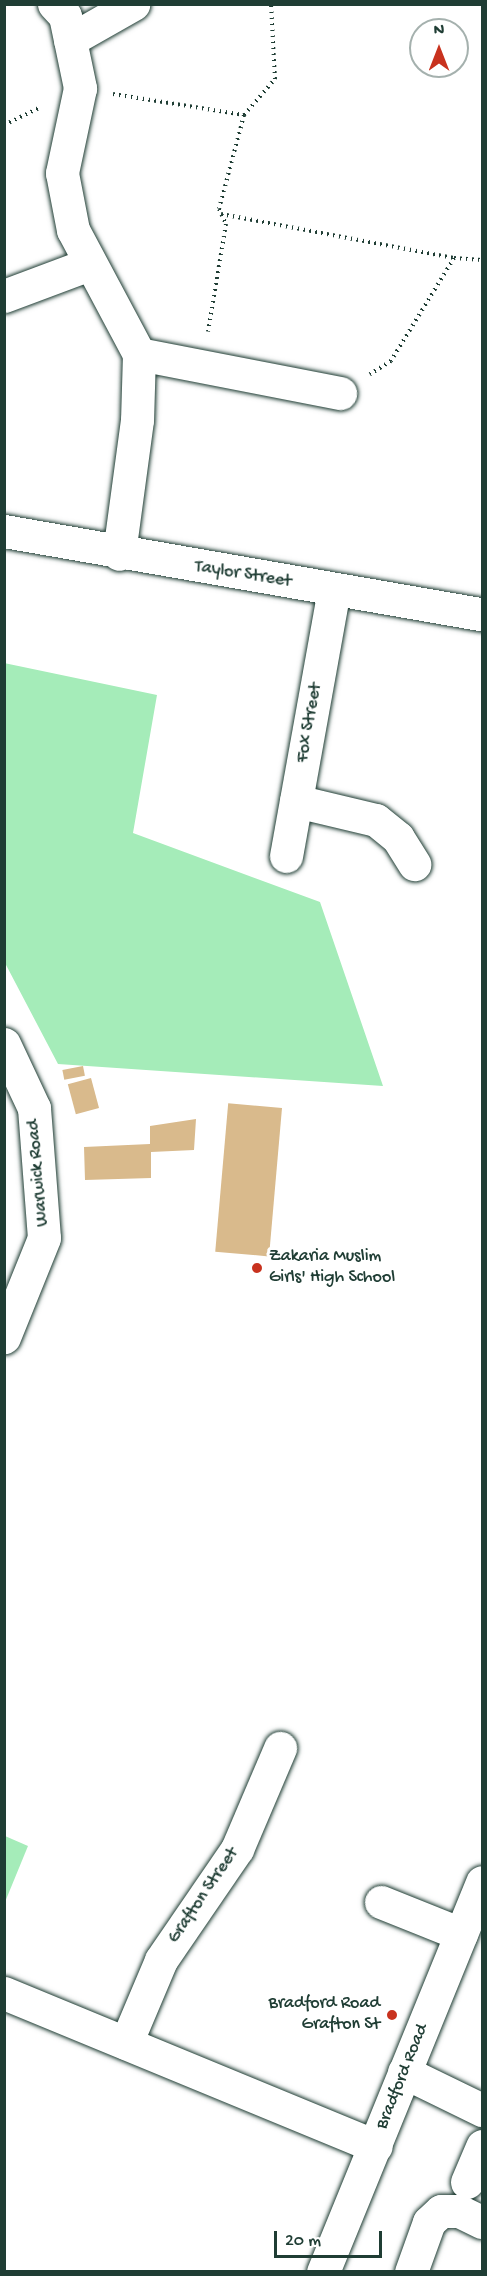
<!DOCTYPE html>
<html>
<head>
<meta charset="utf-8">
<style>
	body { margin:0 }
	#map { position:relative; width:487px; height:2276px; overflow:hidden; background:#fff; font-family:"Gochi Hand",sans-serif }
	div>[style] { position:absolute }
	.green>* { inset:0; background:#a5ecb9 }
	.building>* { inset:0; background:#d9ba8c; transform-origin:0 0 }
	.path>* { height:4px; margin-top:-2px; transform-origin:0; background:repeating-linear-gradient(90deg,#1f3d34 0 1.5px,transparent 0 6px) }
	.roads { filter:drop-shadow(0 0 2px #1f3d34) drop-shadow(0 0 2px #1f3d34) }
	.minor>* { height:33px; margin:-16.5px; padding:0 16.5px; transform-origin:16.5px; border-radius:16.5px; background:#fff }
	.major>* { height:33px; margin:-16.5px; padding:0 16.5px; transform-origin:16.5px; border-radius:16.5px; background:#fff }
	.dots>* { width:16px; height:16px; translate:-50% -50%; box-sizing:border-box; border:3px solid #fff; border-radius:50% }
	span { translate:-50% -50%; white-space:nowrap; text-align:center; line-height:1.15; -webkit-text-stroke:6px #fff; paint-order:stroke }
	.street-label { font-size:18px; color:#1f3d34 }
	.poi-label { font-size:18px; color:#1f3d34 }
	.left { translate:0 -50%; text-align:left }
	.right { translate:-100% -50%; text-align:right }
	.frame { position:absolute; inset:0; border:6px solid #1f3d34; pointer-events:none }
	.north { position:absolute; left:409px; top:18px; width:60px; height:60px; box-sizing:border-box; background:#fff; border:2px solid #a5b1ae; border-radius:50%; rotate:0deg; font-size:16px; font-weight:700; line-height:24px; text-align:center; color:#1f3d34 }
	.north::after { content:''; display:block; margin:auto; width:21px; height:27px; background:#c8321e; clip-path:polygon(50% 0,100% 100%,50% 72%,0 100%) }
	.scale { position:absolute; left:274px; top:2231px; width:108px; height:27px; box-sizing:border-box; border:3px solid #1f3d34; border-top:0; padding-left:8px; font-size:18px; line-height:21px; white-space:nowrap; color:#1f3d34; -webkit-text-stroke:4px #fff; paint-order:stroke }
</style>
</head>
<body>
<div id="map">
	<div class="green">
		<div style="clip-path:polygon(4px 663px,157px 695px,133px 833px,320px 902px,383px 1086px,58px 1064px,5px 963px)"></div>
		<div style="clip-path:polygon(5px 1836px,28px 1846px,5px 1902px)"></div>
	</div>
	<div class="building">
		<div style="left:83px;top:1066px;width:10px;height:21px;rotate:79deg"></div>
		<div style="left:91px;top:1078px;width:31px;height:24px;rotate:75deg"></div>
		<div style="left:282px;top:1108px;width:149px;height:54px;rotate:95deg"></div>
		<div style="clip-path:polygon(196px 1119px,194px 1150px,151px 1152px,151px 1178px,85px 1180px,84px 1147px,150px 1144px,150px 1126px)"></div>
	</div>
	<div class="path">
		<div style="left:113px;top:94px;width:133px;rotate:9.1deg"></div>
		<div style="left:244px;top:115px;width:97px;rotate:104.9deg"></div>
		<div style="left:219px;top:209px;width:17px;rotate:65deg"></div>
		<div style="left:226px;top:224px;width:109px;rotate:99.5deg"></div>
		<div style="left:244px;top:115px;width:48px;rotate:-49.3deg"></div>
		<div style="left:275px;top:79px;width:75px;rotate:-93.1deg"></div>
		<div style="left:4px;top:125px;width:39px;rotate:-26deg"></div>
		<div style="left:221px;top:214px;width:237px;rotate:10.7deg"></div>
		<div style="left:454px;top:258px;width:121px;rotate:121.5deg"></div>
		<div style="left:391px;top:361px;width:25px;rotate:148deg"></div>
		<div style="left:454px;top:258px;width:28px;rotate:4deg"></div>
	</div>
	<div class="roads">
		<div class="minor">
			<div style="left:54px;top:4px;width:16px;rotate:47deg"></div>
			<div style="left:65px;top:16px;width:74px;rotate:78.2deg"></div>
			<div style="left:80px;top:88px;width:87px;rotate:102deg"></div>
			<div style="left:62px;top:173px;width:58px;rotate:79.1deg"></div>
			<div style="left:73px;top:230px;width:140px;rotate:62deg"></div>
			<div style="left:139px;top:354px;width:66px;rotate:91.7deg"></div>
			<div style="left:137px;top:420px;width:135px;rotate:97.7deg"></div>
			<div style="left:70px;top:40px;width:73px;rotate:-29.7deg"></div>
			<div style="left:4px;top:296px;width:89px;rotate:-20.5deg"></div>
			<div style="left:139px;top:354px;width:205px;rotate:11deg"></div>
			<div style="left:4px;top:531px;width:485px;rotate:9.9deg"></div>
			<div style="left:296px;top:801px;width:82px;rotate:13.4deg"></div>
			<div style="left:376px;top:820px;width:28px;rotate:39deg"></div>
			<div style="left:398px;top:838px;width:31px;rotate:58deg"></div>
			<div style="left:286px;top:856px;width:270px;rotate:-79.8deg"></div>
			<div style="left:4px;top:1044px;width:71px;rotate:64.9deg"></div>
			<div style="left:34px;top:1108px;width:130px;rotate:85.6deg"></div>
			<div style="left:44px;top:1238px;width:107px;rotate:112deg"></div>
			<div style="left:381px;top:1902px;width:86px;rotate:21.8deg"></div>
			<div style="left:4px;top:1993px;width:402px;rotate:22.4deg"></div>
			<div style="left:126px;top:2043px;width:90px;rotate:-67.1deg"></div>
			<div style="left:161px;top:1960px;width:135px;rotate:-55.6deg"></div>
			<div style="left:237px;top:1849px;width:110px;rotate:-66.9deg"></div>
			<div style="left:404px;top:2072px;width:87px;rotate:26deg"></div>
			<div style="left:467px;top:2182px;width:39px;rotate:-67deg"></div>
			<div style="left:411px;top:2272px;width:53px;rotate:-70.2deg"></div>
			<div style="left:429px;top:2222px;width:16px;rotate:-43deg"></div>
			<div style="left:441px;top:2211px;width:18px"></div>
			<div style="left:459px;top:2211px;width:25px;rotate:26deg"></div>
		</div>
		<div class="major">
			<div style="left:323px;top:2272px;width:421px;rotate:-67.8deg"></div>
		</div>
	</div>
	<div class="dots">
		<div style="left:257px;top:1268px;background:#c8321e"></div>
		<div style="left:392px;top:2015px;background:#c8321e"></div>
	</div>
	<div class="street-label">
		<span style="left:243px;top:575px;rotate:9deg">Taylor Street</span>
		<span style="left:310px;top:723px;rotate:-80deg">Fox Street</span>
		<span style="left:39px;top:1173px;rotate:-95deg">Warwick Road</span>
		<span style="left:204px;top:1896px;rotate:-56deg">Grafton Street</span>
		<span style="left:403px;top:2077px;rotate:-68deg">Bradford Road</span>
	</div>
	<div class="poi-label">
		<span class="left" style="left:269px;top:1268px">Zakaria Muslim<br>Girls' High School</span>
		<span class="right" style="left:380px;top:2015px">Bradford Road<br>Grafton St</span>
	</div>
	<div class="frame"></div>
	<div class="north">N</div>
	<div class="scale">20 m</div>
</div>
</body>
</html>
